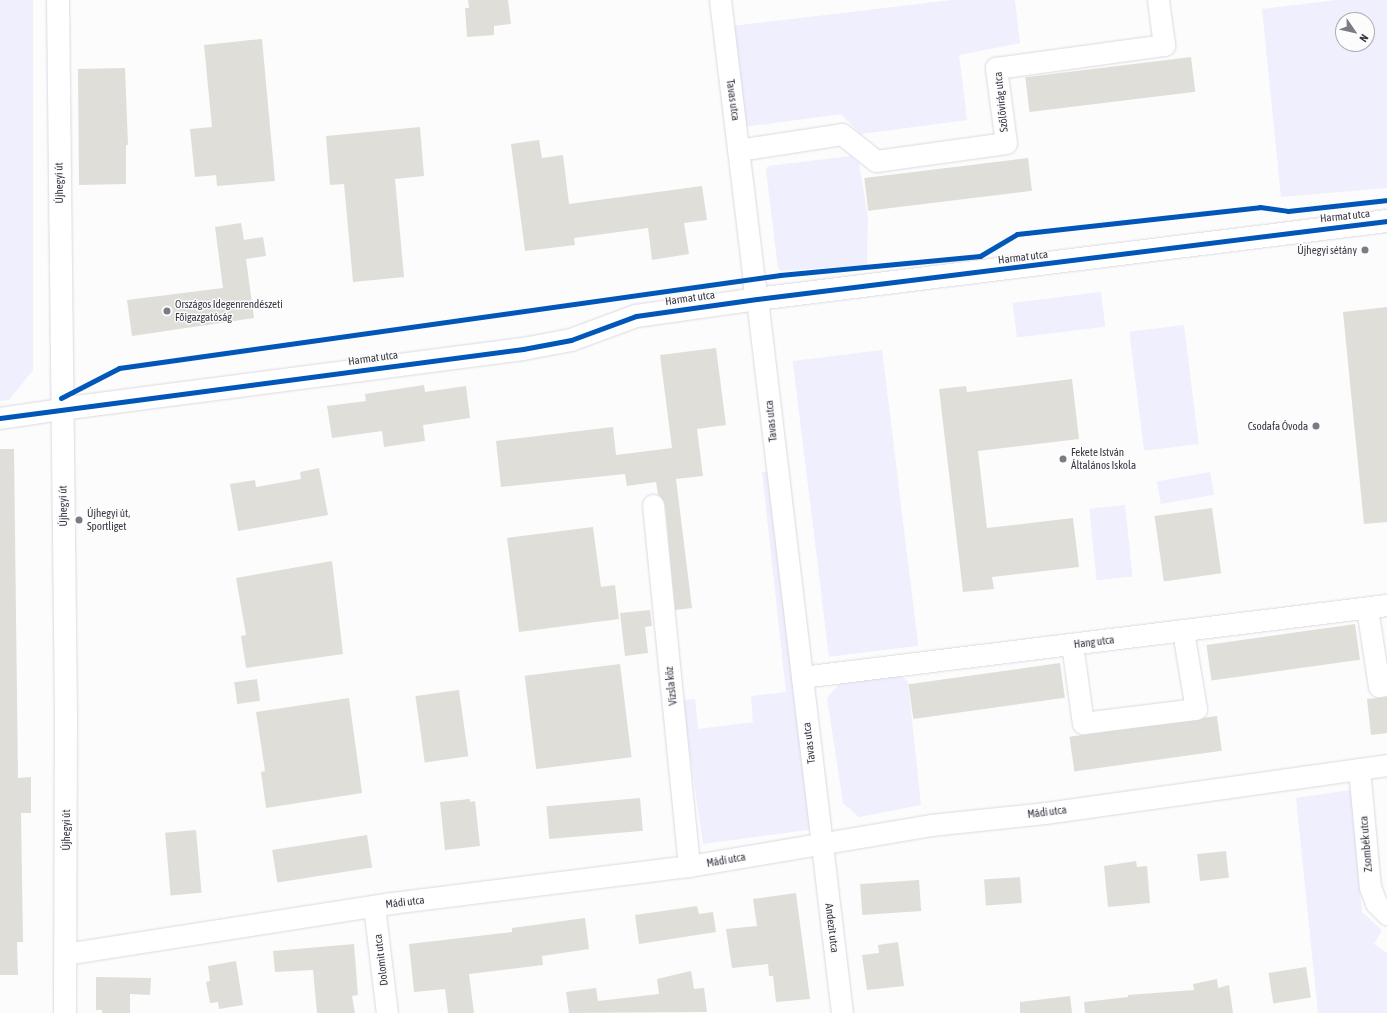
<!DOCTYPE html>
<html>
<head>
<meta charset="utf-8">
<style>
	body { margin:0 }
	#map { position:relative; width:1387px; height:1013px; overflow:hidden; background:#fcfcfc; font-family:"Asap Condensed",sans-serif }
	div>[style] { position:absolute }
	.green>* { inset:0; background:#efeffd; transform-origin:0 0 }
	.building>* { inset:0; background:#e0ded8; transform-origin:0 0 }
	.roads { filter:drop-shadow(0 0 1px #dadae1) drop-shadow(0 0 1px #dadae1) }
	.minor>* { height:21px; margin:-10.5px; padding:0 10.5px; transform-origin:10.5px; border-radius:10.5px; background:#fff }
	.tertiary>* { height:22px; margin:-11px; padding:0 11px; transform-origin:11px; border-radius:11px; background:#fff }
	.cycleway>* { height:5px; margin:-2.5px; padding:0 2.5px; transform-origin:2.5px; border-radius:2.5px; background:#0057b8 }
	.dots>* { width:11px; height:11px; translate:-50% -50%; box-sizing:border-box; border:2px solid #fcfcfc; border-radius:50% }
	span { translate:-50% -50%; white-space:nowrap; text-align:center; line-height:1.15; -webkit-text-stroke:3px #fcfcfc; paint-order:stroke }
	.street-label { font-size:11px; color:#363644 }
	.poi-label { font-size:11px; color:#363644 }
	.right { translate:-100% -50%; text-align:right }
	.left { translate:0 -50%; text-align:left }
	.north { position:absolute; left:1335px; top:12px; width:40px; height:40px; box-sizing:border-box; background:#fcfcfc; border:1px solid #adadb2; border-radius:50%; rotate:124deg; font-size:11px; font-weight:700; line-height:16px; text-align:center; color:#363644 }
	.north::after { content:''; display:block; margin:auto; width:14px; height:18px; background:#7b7b84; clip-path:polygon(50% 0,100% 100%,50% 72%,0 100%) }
</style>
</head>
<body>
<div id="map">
	<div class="green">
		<div style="clip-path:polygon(0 0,33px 0,33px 370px,9px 400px,0 401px)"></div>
		<div style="clip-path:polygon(952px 0,1015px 0,1020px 43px,959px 55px,967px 120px,861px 134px,841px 114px,737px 128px,723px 27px)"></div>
		<div style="clip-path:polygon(evenodd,1337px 0,1387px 0,1387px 188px,1281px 197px,1262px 9px,1337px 0,1343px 20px,1367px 20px,1367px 44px,1343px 44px,1343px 20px)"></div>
		<div style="clip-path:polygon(851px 156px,859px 163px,868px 218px,867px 265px,781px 271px,778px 268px,766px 171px,768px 166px)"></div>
		<div style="left:1101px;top:292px;width:35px;height:89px;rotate:83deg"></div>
		<div style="left:1184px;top:325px;width:120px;height:55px;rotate:83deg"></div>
		<div style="left:882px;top:350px;width:298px;height:90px;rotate:83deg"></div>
		<div style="clip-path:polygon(773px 471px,815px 829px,703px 844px,682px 700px,695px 699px,698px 729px,753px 722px,751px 696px,786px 692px,762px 472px)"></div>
		<div style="left:1210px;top:472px;width:23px;height:54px;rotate:80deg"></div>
		<div style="left:1125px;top:505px;width:72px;height:36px;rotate:84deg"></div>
		<div style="clip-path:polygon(900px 675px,908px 682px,921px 805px,859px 817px,843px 803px,827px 698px,839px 684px)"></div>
		<div style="clip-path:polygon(1351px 790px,1362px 912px,1382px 930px,1374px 944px,1387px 953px,1387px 1013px,1318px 1013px,1296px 798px)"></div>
	</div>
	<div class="building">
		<div style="clip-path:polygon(468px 0,508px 0,511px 24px,494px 26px,494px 35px,467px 37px,465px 8px,469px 8px)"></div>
		<div style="clip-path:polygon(262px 39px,275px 181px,217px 186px,216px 175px,195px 177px,190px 129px,212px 127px,204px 45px)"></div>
		<div style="left:1191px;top:57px;width:35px;height:167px;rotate:83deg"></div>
		<div style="clip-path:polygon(125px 68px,128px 145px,126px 145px,126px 184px,79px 185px,78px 69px)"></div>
		<div style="clip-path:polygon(420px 127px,424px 176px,395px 179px,404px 277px,353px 282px,344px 184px,330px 185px,326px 136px)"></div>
		<div style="clip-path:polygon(539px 140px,542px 158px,563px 155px,569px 204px,702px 186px,707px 220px,684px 223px,689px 254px,652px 260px,648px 228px,574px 238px,575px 245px,525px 251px,511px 144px)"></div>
		<div style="left:1028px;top:158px;width:33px;height:165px;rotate:83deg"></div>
		<div style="clip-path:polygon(241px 223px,244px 240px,263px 237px,266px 256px,246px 259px,254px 318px,132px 336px,127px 300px,223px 288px,215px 227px)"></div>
		<div style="clip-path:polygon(1387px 307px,1387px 522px,1364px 524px,1343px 312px)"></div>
		<div style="clip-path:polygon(716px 348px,726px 425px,697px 429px,703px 476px,676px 479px,692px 608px,675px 610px,665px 504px,658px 494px,656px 482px,627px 486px,625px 474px,501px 487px,496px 441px,613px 427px,616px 455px,672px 448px,660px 355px)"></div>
		<div style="clip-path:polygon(1072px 379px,1079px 439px,978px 451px,987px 528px,1073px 518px,1079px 567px,992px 577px,994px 589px,963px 592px,939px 389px,966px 386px,967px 392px)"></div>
		<div style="clip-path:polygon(424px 385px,425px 392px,466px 386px,470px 418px,423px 425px,425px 441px,384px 447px,382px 431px,332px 438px,327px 406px,366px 401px,365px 394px)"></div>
		<div style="clip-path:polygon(0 449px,14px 449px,18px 778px,31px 777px,31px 813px,21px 813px,23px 942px,17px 942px,18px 975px,0 975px)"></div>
		<div style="clip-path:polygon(319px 468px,328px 515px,238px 531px,230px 484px,255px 480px,256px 487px,301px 479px,300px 472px)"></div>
		<div style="left:1212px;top:508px;width:66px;height:58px;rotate:82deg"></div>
		<div style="clip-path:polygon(593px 527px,601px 587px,615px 585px,619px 619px,519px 632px,507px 538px)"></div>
		<div style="clip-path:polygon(332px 561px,343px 654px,246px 668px,241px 636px,246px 635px,236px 578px)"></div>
		<div style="clip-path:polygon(650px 610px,652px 626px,645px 627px,648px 653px,625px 656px,620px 613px)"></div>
		<div style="left:1355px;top:624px;width:36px;height:150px;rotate:82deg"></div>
		<div style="left:1060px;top:663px;width:35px;height:153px;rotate:82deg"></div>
		<div style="left:620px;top:664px;width:94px;height:96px;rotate:83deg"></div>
		<div style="left:257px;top:679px;width:22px;height:23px;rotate:82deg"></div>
		<div style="left:459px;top:690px;width:67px;height:44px;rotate:82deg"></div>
		<div style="clip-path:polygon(1387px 697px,1387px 733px,1371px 735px,1367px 699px)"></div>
		<div style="clip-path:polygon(349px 698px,362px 793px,266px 808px,261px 772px,265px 771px,256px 712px)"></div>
		<div style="left:1217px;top:716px;width:35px;height:149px;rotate:82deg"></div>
		<div style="left:640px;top:798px;width:33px;height:94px;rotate:85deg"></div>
		<div style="clip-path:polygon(470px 799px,470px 802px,475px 801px,480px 846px,445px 850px,440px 802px)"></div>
		<div style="left:196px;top:830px;width:63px;height:31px;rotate:85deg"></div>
		<div style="left:367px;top:835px;width:33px;height:96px;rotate:81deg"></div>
		<div style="left:1226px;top:851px;width:27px;height:29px;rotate:84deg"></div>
		<div style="clip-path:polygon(1136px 861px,1137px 867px,1147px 866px,1150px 903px,1108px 907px,1104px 866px)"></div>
		<div style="left:1020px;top:877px;width:26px;height:36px;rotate:86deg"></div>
		<div style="left:919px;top:880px;width:31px;height:59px;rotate:86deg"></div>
		<div style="clip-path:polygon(796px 893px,810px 999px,776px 1002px,773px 976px,769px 976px,768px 964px,732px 968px,726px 929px,757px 926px,753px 899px)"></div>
		<div style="clip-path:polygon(697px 906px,699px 914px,713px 912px,716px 932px,639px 944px,635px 915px)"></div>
		<div style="clip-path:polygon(585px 918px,589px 949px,542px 956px,543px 965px,469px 974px,474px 1013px,448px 1013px,445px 989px,414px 992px,409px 944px,512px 932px,512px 928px)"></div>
		<div style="clip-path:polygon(898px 942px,904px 986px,867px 990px,862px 955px,879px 953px,878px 945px)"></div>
		<div style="clip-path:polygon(354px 944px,358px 995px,352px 996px,355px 1013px,317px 1013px,313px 970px,275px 972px,273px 951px)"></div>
		<div style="clip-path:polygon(236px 961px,243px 1005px,219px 1009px,218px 1002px,210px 1003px,206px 982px,210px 981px,208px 966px)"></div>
		<div style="left:1306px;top:967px;width:31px;height:38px;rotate:81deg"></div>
		<div style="clip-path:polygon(691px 971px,694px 989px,704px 988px,707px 1012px,569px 1013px,566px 992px,596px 988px,598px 1001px,659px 994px,657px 979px)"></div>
		<div style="clip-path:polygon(96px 977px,151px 978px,150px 995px,130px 994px,130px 1013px,102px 1013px,102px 1010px,96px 1010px)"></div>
		<div style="clip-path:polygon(1217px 979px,1218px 988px,1229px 985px,1233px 1013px,1085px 1013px,1084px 1002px,1128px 997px,1128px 995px,1194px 990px,1193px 984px)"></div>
		<div style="clip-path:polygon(1070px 996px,1072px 1013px,1020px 1013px,1020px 1002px)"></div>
	</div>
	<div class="roads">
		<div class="minor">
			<div style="left:720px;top:0;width:282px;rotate:83.1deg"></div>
			<div style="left:738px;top:150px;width:105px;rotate:-8.7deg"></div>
			<div style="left:842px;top:134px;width:43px;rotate:38.5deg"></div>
			<div style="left:876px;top:161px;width:131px;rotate:-7.9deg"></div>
			<div style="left:1006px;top:143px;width:76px;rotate:-97.6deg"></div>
			<div style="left:996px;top:68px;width:170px;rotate:-7.8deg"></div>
			<div style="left:1164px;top:45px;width:45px;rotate:-97.6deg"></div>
			<div style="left:757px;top:299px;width:719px;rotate:83.21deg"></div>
			<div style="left:0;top:418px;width:62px;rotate:-8.4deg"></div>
			<div style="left:653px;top:505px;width:363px;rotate:84.3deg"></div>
			<div style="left:1367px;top:608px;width:79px;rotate:81.3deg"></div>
			<div style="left:1379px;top:686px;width:8px;rotate:-14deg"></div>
			<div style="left:1072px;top:644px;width:80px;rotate:82.1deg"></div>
			<div style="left:1083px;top:723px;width:114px;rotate:-7.1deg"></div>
			<div style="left:1196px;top:709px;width:79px;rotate:-99.5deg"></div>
			<div style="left:802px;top:677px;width:589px;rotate:-7.02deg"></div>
			<div style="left:1359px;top:769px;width:119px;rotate:84.7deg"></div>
			<div style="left:1370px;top:887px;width:17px;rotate:69deg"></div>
			<div style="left:1376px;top:903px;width:16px;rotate:45deg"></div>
			<div style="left:374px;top:906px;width:108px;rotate:83.1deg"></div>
			<div style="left:65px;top:954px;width:330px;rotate:-8.9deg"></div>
			<div style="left:391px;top:903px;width:300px;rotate:-7.1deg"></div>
			<div style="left:689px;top:866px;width:245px;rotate:-9.6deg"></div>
			<div style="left:931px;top:825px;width:116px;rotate:-6deg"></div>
			<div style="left:1046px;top:813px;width:344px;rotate:-8deg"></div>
		</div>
		<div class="tertiary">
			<div style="left:58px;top:0;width:716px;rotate:89.36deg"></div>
			<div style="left:66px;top:716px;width:297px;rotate:90.2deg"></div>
			<div style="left:754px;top:280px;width:19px;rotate:81deg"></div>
			<div style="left:61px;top:409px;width:466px;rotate:-7.4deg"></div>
			<div style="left:523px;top:349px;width:49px;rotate:-10.6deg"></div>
			<div style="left:571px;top:340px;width:69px;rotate:-20.3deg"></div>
			<div style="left:636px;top:316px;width:122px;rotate:-8deg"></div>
			<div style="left:757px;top:299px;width:635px;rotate:-7.06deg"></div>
		</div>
	</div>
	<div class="cycleway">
		<div style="left:61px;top:398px;width:65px;rotate:-27.3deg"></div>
		<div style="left:119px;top:368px;width:668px;rotate:-8.01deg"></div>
		<div style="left:780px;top:275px;width:201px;rotate:-5.4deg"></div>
		<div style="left:980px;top:256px;width:43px;rotate:-30.7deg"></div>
		<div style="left:1017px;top:234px;width:244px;rotate:-6.3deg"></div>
		<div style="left:1260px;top:207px;width:28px;rotate:8deg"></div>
		<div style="left:1288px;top:211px;width:100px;rotate:-6.3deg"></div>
		<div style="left:0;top:418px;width:528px;rotate:-7.52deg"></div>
		<div style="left:523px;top:349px;width:49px;rotate:-10.6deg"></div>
		<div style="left:571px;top:340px;width:69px;rotate:-20.3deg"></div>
		<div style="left:636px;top:316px;width:122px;rotate:-8deg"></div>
		<div style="left:757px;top:299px;width:635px;rotate:-7.06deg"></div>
	</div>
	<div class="dots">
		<div style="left:1365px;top:250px;background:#7b7b84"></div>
		<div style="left:167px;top:311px;background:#7b7b84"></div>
		<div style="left:1316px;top:426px;background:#7b7b84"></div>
		<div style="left:1063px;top:459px;background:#7b7b84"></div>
		<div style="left:79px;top:520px;background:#7b7b84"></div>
	</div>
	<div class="street-label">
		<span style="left:733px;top:100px;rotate:82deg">Tavas utca</span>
		<span style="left:1001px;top:102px;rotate:-96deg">Szőlővirág utca</span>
		<span style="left:59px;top:183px;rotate:-91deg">Újhegyi út</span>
		<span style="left:1345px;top:216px;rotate:-6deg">Harmat utca</span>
		<span style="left:1023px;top:257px;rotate:-7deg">Harmat utca</span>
		<span style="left:690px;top:298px;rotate:-8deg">Harmat utca</span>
		<span style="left:373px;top:358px;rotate:-8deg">Harmat utca</span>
		<span style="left:771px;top:421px;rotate:-96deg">Tavas utca</span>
		<span style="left:63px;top:506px;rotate:-91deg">Újhegyi út</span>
		<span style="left:1094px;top:642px;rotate:-7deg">Hang utca</span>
		<span style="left:671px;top:686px;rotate:-96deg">Vizsla köz</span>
		<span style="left:809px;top:743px;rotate:-97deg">Tavas utca</span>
		<span style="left:1047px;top:812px;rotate:-7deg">Mádi utca</span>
		<span style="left:66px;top:830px;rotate:-90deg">Újhegyi út</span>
		<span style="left:1366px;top:844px;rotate:-95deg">Zsombék utca</span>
		<span style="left:726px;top:860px;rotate:-10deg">Mádi utca</span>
		<span style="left:405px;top:902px;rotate:-7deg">Mádi utca</span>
		<span style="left:832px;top:928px;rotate:83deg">Andezit utca</span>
		<span style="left:381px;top:960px;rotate:-97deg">Dolomit utca</span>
	</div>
	<div class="poi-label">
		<span class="right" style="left:1357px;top:250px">Újhegyi sétány</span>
		<span class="left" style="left:175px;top:311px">Országos Idegenrendészeti<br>Főigazgatóság</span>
		<span class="right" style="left:1308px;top:426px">Csodafa Óvoda</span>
		<span class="left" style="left:1071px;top:459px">Fekete István<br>Általános Iskola</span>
		<span class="left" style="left:87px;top:520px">Újhegyi út,<br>Sportliget</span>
	</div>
	<div class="north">N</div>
</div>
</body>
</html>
